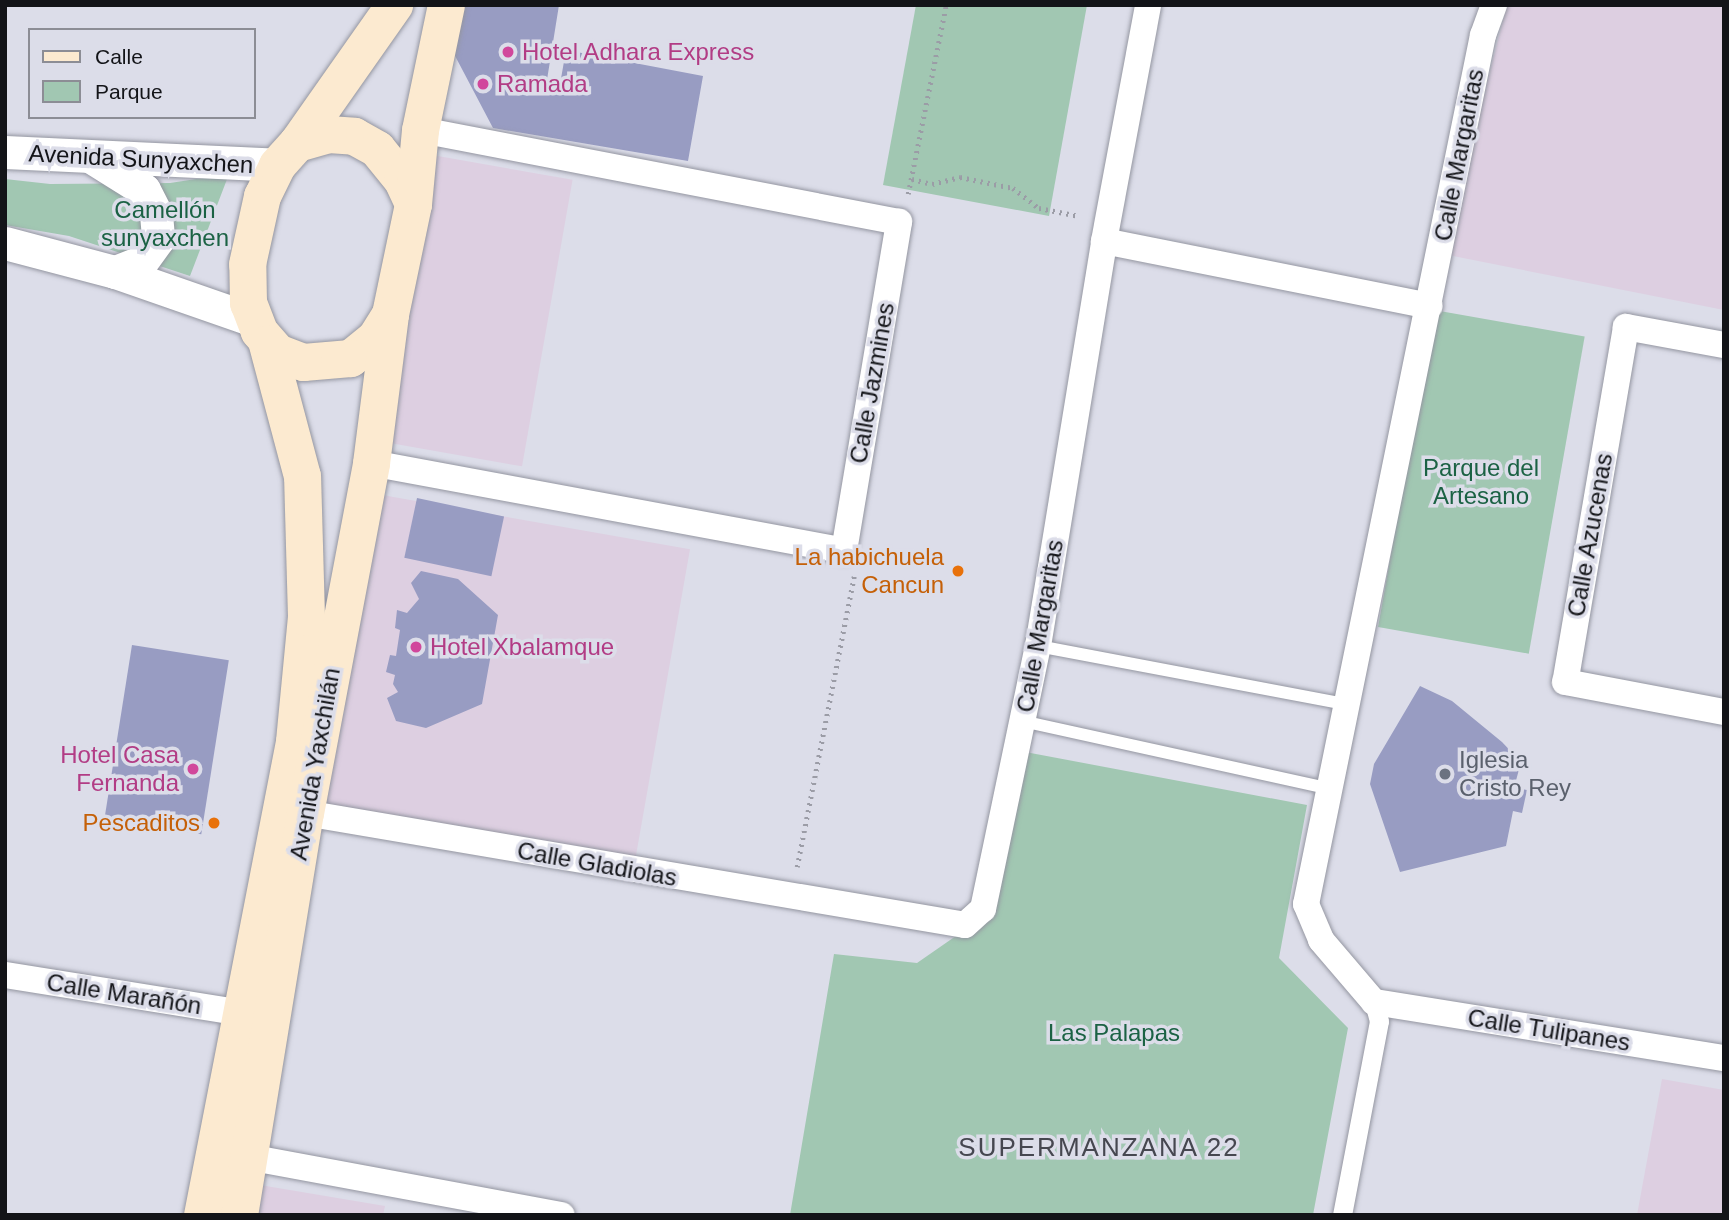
<!DOCTYPE html>
<html>
<head>
<meta charset="utf-8">
<style>
	body { margin:0 }
	#map { position:relative; width:1729px; height:1220px; overflow:hidden; background:#dcdde9; font-family:Arial,sans-serif }
	div>[style] { position:absolute }
	.commercial>* { inset:0; background:#ddcfe1; transform-origin:0 0 }
	.green>* { inset:0; background:#a1c7b2; transform-origin:0 0 }
	.building>* { inset:0; background:#989cc2; transform-origin:0 0 }
	.path>* { height:4.5px; margin-top:-2.25px; transform-origin:0; background:repeating-linear-gradient(90deg,#9b9ca6 0 2px,transparent 0 7px) }
	.roads { filter:drop-shadow(0 0 2px #9496a1) drop-shadow(0 0 2px #9496a1) }
	.service>* { height:12px; margin:-6px; padding:0 6px; transform-origin:6px; border-radius:6px; background:#fff }
	.pedestrian>* { height:19px; margin:-9.5px; padding:0 9.5px; transform-origin:9.5px; border-radius:9.5px; background:#fff }
	.minor>* { height:26px; margin:-13px; padding:0 13px; transform-origin:13px; border-radius:13px; background:#fff }
	.tertiary>* { height:33px; margin:-16.5px; padding:0 16.5px; transform-origin:16.5px; border-radius:16.5px; background:#fff }
	.secondary>* { height:37px; margin:-18.5px; padding:0 18.5px; transform-origin:18.5px; border-radius:18.5px; background:#fcead0 }
	.dots>* { width:19px; height:19px; translate:-50% -50%; box-sizing:border-box; border:4px solid #dcdde9; border-radius:50% }
	span { translate:-50% -50%; white-space:nowrap; text-align:center; line-height:1.15; -webkit-text-stroke:7px #dcdde9; paint-order:stroke }
	.hotel-label { font-size:24px; color:#b23c85 }
	.left { translate:0 -50%; text-align:left }
	.right { translate:-100% -50%; text-align:right }
	.street-label { font-size:24px; color:#131418 }
	.park-label { font-size:24px; color:#1b6244 }
	.food-label { font-size:24px; color:#c56008 }
	.worship-label { font-size:24px; color:#5b616d }
	.neighbourhood-label { font-size:26px; color:#464750; letter-spacing:2px }
	.frame { position:absolute; inset:0; border:7px solid #131418; pointer-events:none }
	.legend { position:absolute; left:28px; top:28px; width:228px; height:91px; box-sizing:border-box; background:#dcdde9; border:2px solid #8c8d95; margin:0; padding:9px 12px; list-style:none; font-size:21px; color:#131418 }
	.legend li { display:flex; align-items:center; gap:14px; height:35px }
	.legend b { width:35px; border:2px solid #8c8d95 }
</style>
</head>
<body>
<div id="map">
	<div class="commercial">
		<div style="clip-path:polygon(1507px 5px,1724px 5px,1724px 310px,1443px 254px)"></div>
		<div style="left:415px;top:152px;width:160px;height:291px;rotate:10deg"></div>
		<div style="left:365px;top:492px;width:330px;height:330px;rotate:10deg"></div>
		<div style="clip-path:polygon(1662px 1079px,1724px 1090px,1724px 1215px,1637px 1215px)"></div>
		<div style="clip-path:polygon(236px 1181px,385px 1206px,383px 1215px,230px 1215px)"></div>
	</div>
	<div class="green">
		<div style="clip-path:polygon(916px 5px,1087px 5px,1049px 216px,883px 185px)"></div>
		<div style="clip-path:polygon(229px 174px,190px 276px,69px 236px,5px 225px,5px 179px,50px 184px,170px 183px)"></div>
		<div style="left:1434px;top:310px;width:153px;height:322px;rotate:10deg"></div>
		<div style="clip-path:polygon(1004px 748px,1307px 805px,1279px 958px,1348px 1028px,1313px 1215px,790px 1215px,834px 954px,917px 963px,966px 929px)"></div>
	</div>
	<div class="building">
		<div style="clip-path:polygon(465px 5px,559px 5px,546px 86px,559px 90px,566px 50px,703px 76px,688px 161px,493px 128px,453px 52px)"></div>
		<div style="left:417px;top:498px;width:89px;height:61px;rotate:12deg"></div>
		<div style="clip-path:polygon(421px 571px,458px 579px,498px 615px,482px 704px,426px 728px,396px 721px,387px 698px,398px 692px,393px 684px,395px 675px,386px 672px,390px 655px,396px 656px,400px 630px,395px 628px,397px 610px,407px 613px,419px 599px,411px 583px)"></div>
		<div style="left:132px;top:645px;width:98px;height:176px;rotate:9deg"></div>
		<div style="clip-path:polygon(1420px 686px,1452px 701px,1502px 742px,1521px 762px,1514px 788px,1527px 790px,1522px 813px,1513px 811px,1506px 846px,1400px 872px,1370px 784px,1374px 764px)"></div>
	</div>
	<div class="path">
		<div style="left:912px;top:179px;width:21px;rotate:14deg"></div>
		<div style="left:932px;top:184px;width:29px;rotate:-14deg"></div>
		<div style="left:960px;top:177px;width:54px;rotate:11.7deg"></div>
		<div style="left:1013px;top:188px;width:33px;rotate:38deg"></div>
		<div style="left:1039px;top:208px;width:41px;rotate:11.3deg"></div>
		<div style="left:908px;top:194px;width:193px;rotate:-78.6deg"></div>
		<div style="left:797px;top:867px;width:296px;rotate:-78.9deg"></div>
	</div>
	<div class="roads">
		<div class="service">
			<div style="left:1038px;top:646px;width:313px;rotate:10.7deg"></div>
			<div style="left:1022px;top:721px;width:317px;rotate:12.4deg"></div>
		</div>
		<div class="pedestrian">
			<div style="left:1342px;top:1215px;width:197px;rotate:-79.2deg"></div>
			<div style="left:1379px;top:1021px;width:20px;rotate:-105deg"></div>
		</div>
		<div class="minor">
			<div style="left:1494px;top:5px;width:32px;rotate:110deg"></div>
			<div style="left:1483px;top:35px;width:887px;rotate:101.51deg"></div>
			<div style="left:1306px;top:904px;width:39px;rotate:67deg"></div>
			<div style="left:1321px;top:940px;width:82px;rotate:49.5deg"></div>
			<div style="left:1374px;top:1002px;width:354px;rotate:9.1deg"></div>
			<div style="left:1104px;top:241px;width:332px;rotate:11.3deg"></div>
			<div style="left:1724px;top:345px;width:100px;rotate:-169.6deg"></div>
			<div style="left:1626px;top:327px;width:360px;rotate:99.7deg"></div>
			<div style="left:1565px;top:682px;width:162px;rotate:10.7deg"></div>
			<div style="left:371px;top:463px;width:481px;rotate:10.5deg"></div>
			<div style="left:844px;top:551px;width:334px;rotate:-80.5deg"></div>
			<div style="left:899px;top:222px;width:488px;rotate:-169.1deg"></div>
			<div style="left:305px;top:813px;width:669px;rotate:9.63deg"></div>
			<div style="left:965px;top:925px;width:24px;rotate:-42deg"></div>
			<div style="left:983px;top:909px;width:269px;rotate:-78.2deg"></div>
			<div style="left:1038px;top:646px;width:410px;rotate:-80.7deg"></div>
			<div style="left:1104px;top:241px;width:240px;rotate:-79.4deg"></div>
			<div style="left:5px;top:975px;width:241px;rotate:9.1deg"></div>
			<div style="left:248px;top:1157px;width:319px;rotate:10.5deg"></div>
		</div>
		<div class="tertiary">
			<div style="left:5px;top:152px;width:272px;rotate:2.7deg"></div>
			<div style="left:93px;top:158px;width:60px;rotate:32.1deg"></div>
			<div style="left:144px;top:190px;width:27px;rotate:63deg"></div>
			<div style="left:156px;top:214px;width:25px;rotate:85deg"></div>
			<div style="left:158px;top:239px;width:29px;rotate:126deg"></div>
			<div style="left:141px;top:262px;width:28px;rotate:159deg"></div>
			<div style="left:5px;top:243px;width:114px;rotate:14.8deg"></div>
			<div style="left:115px;top:272px;width:146px;rotate:19.2deg"></div>
		</div>
		<div class="secondary">
			<div style="left:328px;top:134px;width:26px;rotate:4deg"></div>
			<div style="left:354px;top:136px;width:26px;rotate:29deg"></div>
			<div style="left:377px;top:149px;width:40px;rotate:51deg"></div>
			<div style="left:402px;top:180px;width:26px;rotate:65deg"></div>
			<div style="left:413px;top:204px;width:112px;rotate:101.8deg"></div>
			<div style="left:390px;top:314px;width:28px;rotate:122deg"></div>
			<div style="left:375px;top:338px;width:32px;rotate:141deg"></div>
			<div style="left:350px;top:358px;width:47px;rotate:175.1deg"></div>
			<div style="left:303px;top:362px;width:28px;rotate:-159deg"></div>
			<div style="left:277px;top:352px;width:28px;rotate:-131deg"></div>
			<div style="left:259px;top:331px;width:30px;rotate:-111deg"></div>
			<div style="left:248px;top:303px;width:39px;rotate:-91deg"></div>
			<div style="left:247px;top:264px;width:70px;rotate:-77.6deg"></div>
			<div style="left:262px;top:196px;width:34px;rotate:-64deg"></div>
			<div style="left:277px;top:165px;width:30px;rotate:-48deg"></div>
			<div style="left:297px;top:143px;width:32px;rotate:-16deg"></div>
			<div style="left:297px;top:143px;width:169px;rotate:-54.9deg"></div>
			<div style="left:413px;top:204px;width:74px;rotate:-84.6deg"></div>
			<div style="left:420px;top:130px;width:128px;rotate:-78.3deg"></div>
			<div style="left:202px;top:1215px;width:483px;rotate:-79deg"></div>
			<div style="left:294px;top:741px;width:125px;rotate:-84.5deg"></div>
			<div style="left:306px;top:617px;width:141px;rotate:-91.6deg"></div>
			<div style="left:302px;top:476px;width:137px;rotate:-104.9deg"></div>
			<div style="left:239px;top:1215px;width:407px;rotate:-80.7deg"></div>
			<div style="left:305px;top:813px;width:356px;rotate:-79.3deg"></div>
			<div style="left:371px;top:463px;width:150px;rotate:-82.7deg"></div>
		</div>
	</div>
	<div class="dots">
		<div style="left:508px;top:52px;background:#d1479c"></div>
		<div style="left:483px;top:84px;background:#d1479c"></div>
		<div style="left:958px;top:571px;background:#e8710a"></div>
		<div style="left:416px;top:647px;background:#d1479c"></div>
		<div style="left:193px;top:769px;background:#d1479c"></div>
		<div style="left:1445px;top:774px;background:#6b7280"></div>
		<div style="left:214px;top:823px;background:#e8710a"></div>
	</div>
	<div class="hotel-label">
		<span class="left" style="left:522px;top:52px">Hotel Adhara Express</span>
		<span class="left" style="left:497px;top:84px">Ramada</span>
		<span class="left" style="left:430px;top:647px">Hotel Xbalamque</span>
		<span class="right" style="left:179px;top:769px">Hotel Casa<br>Fernanda</span>
	</div>
	<div class="street-label">
		<span style="left:1459px;top:155px;rotate:-79deg">Calle Margaritas</span>
		<span style="left:141px;top:159px;rotate:3deg">Avenida Sunyaxchen</span>
		<span style="left:872px;top:383px;rotate:-80deg">Calle Jazmines</span>
		<span style="left:1590px;top:535px;rotate:-80deg">Calle Azucenas</span>
		<span style="left:1040px;top:626px;rotate:-80deg">Calle Margaritas</span>
		<span style="left:315px;top:764px;rotate:-80deg">Avenida Yaxchilán</span>
		<span style="left:597px;top:864px;rotate:10deg">Calle Gladiolas</span>
		<span style="left:124px;top:994px;rotate:9deg">Calle Marañón</span>
		<span style="left:1549px;top:1030px;rotate:9deg">Calle Tulipanes</span>
	</div>
	<div class="park-label">
		<span style="left:165px;top:224px">Camellón<br>sunyaxchen</span>
		<span style="left:1481px;top:482px">Parque del<br>Artesano</span>
		<span style="left:1114px;top:1033px">Las Palapas</span>
	</div>
	<div class="food-label">
		<span class="right" style="left:944px;top:571px">La habichuela<br>Cancun</span>
		<span class="right" style="left:200px;top:823px">Pescaditos</span>
	</div>
	<div class="worship-label">
		<span class="left" style="left:1459px;top:774px">Iglesia<br>Cristo Rey</span>
	</div>
	<div class="neighbourhood-label">
		<span style="left:1099px;top:1148px">SUPERMANZANA 22</span>
	</div>
	<div class="frame"></div>
	<ul class="legend">
	<li><b style="height:9px;background:#fcead0"></b>Calle</li>
	<li><b style="height:19px;background:#a1c7b2"></b>Parque</li>
	</ul>
</div>
</body>
</html>
